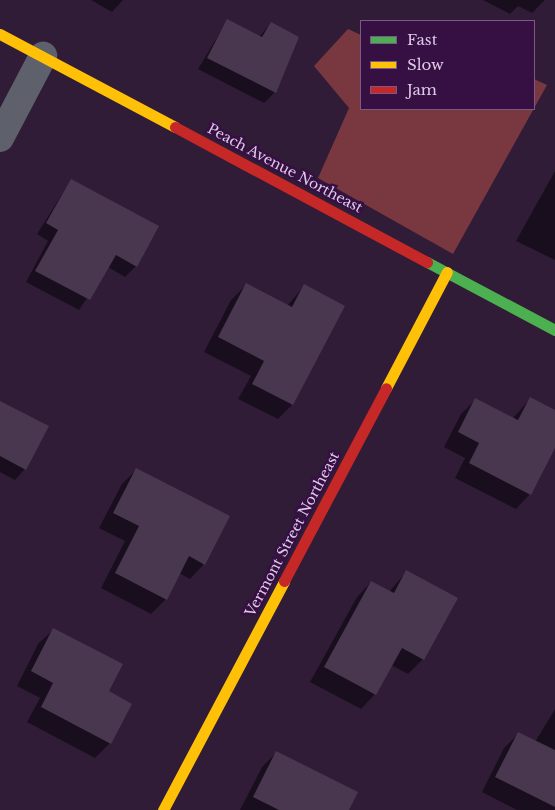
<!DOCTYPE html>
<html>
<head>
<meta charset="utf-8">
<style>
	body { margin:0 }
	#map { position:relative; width:555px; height:810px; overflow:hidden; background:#301c37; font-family:"Libre Baskerville",serif }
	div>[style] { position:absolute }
	.forest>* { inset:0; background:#793740 }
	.shadow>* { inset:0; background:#0007 }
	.building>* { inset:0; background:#48374e }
	.street>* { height:28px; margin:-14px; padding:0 14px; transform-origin:14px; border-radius:14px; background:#5e606b }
	.fast>* { height:11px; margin:-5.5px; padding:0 5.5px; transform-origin:5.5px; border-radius:5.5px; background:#4caf50 }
	.slow>* { height:11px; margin:-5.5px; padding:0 5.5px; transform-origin:5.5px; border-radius:5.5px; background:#ffc107 }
	.jam>* { height:11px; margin:-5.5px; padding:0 5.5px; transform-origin:5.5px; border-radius:5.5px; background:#c62828 }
	span { translate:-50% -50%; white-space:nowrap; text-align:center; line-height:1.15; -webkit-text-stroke:5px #361043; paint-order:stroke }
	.street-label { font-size:14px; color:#dfc9e8 }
	.legend { position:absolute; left:360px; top:20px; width:175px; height:90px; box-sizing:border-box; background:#361043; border:1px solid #7a5a85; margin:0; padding:6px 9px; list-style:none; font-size:15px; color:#dfc9e8 }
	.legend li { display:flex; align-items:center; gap:10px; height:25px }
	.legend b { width:25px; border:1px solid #7a5a85 }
</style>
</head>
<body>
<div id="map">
	<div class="forest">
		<div style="clip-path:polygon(348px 29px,361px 35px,361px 109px,534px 109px,534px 79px,547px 85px,453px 254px,318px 178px,349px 108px,314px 66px)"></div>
	</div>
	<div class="shadow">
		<div style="clip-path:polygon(91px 0,123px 0,112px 12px)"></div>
		<div style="clip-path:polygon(483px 0,545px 0,532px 13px,518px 6px,510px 14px)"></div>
		<div style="clip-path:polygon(227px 21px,259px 37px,271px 23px,298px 37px,275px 92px,264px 103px,198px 69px)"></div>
		<div style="clip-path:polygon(555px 171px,555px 260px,516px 241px)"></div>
		<div style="clip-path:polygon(71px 180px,136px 266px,125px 277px,108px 267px,79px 310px,26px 282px,48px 241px,37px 234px)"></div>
		<div style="clip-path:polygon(246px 285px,287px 306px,304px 286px,343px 306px,292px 405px,278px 419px,238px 399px,251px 376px,204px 352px,231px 300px)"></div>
		<div style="clip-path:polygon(476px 399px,513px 418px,530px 399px,555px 412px,555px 446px,530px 494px,516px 509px,455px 478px,465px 458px,444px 447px,461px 414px)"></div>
		<div style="clip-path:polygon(0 402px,25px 469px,15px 480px,0 472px)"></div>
		<div style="clip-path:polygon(136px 470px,204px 564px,190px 579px,179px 573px,166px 599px,151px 614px,101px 588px,125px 541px,99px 528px,122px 484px)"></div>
		<div style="clip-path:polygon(406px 572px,456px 599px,423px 659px,408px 674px,391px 665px,375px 694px,361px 709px,310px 682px,357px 597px,371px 582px,389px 592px)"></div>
		<div style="clip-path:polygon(53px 630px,108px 692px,110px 743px,95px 758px,27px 722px,40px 698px,17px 686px,38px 644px)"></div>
		<div style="clip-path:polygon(555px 709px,555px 810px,517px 810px,482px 792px,504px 748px,519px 733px,535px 742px)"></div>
		<div style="clip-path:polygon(277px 752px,347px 810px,240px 810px,262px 767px)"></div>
	</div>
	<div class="building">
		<div style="clip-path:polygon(227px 19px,262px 37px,271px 22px,299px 37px,276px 93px,207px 58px)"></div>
		<div style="clip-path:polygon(71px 179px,159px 226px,137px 267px,116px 255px,90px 300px,35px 271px,58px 230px,46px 223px)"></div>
		<div style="clip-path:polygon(246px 283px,292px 307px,304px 284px,345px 306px,293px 405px,252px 384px,264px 361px,218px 337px)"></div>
		<div style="clip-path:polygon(530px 397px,555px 410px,555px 448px,531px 495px,469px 463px,479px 443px,458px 432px,475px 398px,518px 420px)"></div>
		<div style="clip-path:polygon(0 401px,49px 426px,26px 470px,0 456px)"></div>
		<div style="clip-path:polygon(136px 468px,230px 516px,205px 565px,189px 556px,167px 600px,115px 573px,139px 526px,113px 513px)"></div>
		<div style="clip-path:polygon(406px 570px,458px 598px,424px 660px,402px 648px,376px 695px,324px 667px,371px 581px,394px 593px)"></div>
		<div style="clip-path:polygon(53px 628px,123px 664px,109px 691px,132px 704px,111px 744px,41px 707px,53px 683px,31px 671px)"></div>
		<div style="clip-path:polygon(518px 732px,555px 750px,555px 807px,495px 777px)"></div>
		<div style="clip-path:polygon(276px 751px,358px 792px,349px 810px,279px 810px,253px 797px)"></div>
	</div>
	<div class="street">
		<div style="left:0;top:138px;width:93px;rotate:-62.3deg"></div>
	</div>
	<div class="fast">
		<div style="left:427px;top:262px;width:145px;rotate:28deg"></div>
	</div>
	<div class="slow">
		<div style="left:0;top:34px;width:198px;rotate:28deg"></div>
		<div style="left:386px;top:388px;width:131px;rotate:-62.3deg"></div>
		<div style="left:163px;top:810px;width:259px;rotate:-62.1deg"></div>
	</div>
	<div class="jam">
		<div style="left:175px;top:127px;width:286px;rotate:28.2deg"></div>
		<div style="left:284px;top:581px;width:218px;rotate:-62.1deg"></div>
	</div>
	<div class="street-label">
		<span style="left:285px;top:168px;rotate:28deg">Peach Avenue Northeast</span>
		<span style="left:292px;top:534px;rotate:-62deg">Vermont Street Northeast</span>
	</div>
	<ul class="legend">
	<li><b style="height:6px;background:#4caf50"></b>Fast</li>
	<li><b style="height:6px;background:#ffc107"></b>Slow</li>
	<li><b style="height:6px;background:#c62828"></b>Jam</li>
	</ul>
</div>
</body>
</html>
